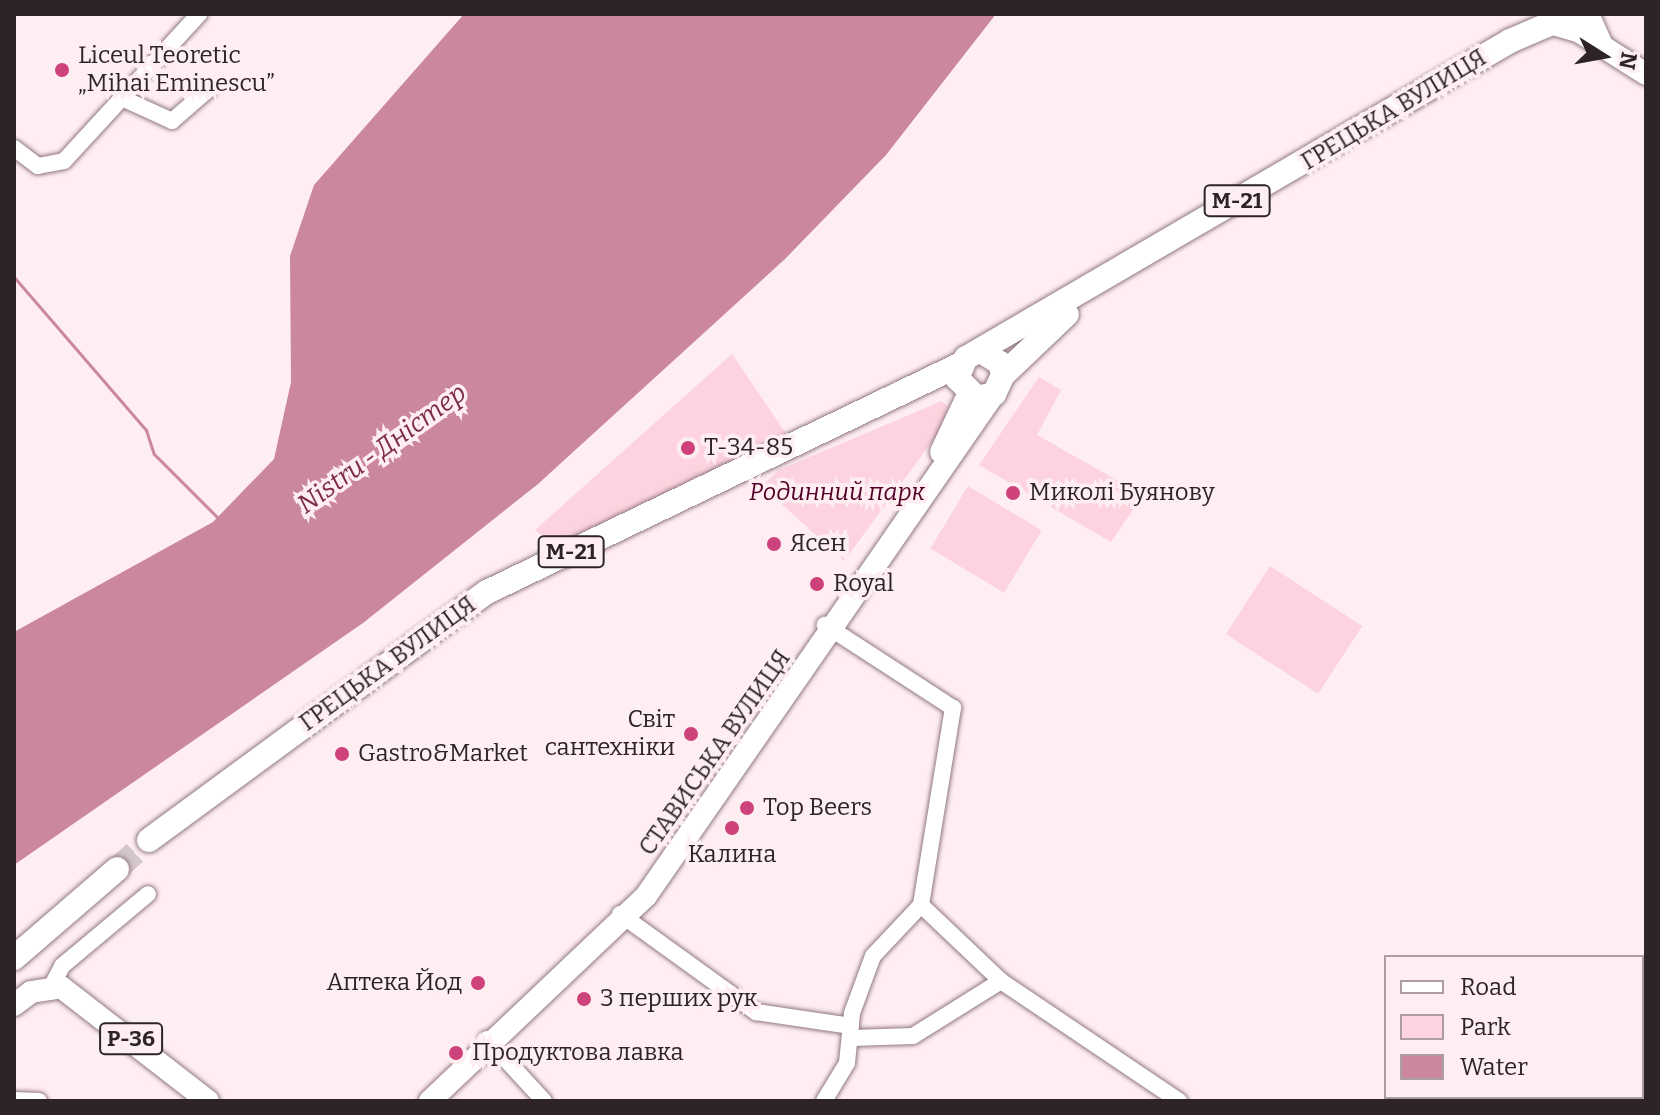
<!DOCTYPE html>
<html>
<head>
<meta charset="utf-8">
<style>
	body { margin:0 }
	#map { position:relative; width:1660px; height:1115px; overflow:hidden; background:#feeef2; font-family:Bitter,serif }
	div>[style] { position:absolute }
	.green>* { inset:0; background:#fcd3de; transform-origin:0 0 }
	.water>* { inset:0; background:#cb889c }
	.stream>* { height:3px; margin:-1.5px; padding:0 1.5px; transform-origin:1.5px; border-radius:1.5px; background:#cb889c }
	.highway-tunnel>* { height:24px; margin-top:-12px; transform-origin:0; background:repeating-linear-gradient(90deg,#d4c6c9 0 24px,transparent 0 36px) }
	.roads { filter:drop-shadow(0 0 2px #917980) drop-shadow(0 0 2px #917980) }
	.minor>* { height:16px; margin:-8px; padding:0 8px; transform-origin:8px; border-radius:8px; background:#fff }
	.major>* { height:22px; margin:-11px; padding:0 11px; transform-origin:11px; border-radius:11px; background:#fff }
	.highway>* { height:24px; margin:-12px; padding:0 12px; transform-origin:12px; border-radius:12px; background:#fff }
	.dots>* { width:22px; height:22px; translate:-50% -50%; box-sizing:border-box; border:4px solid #feeef2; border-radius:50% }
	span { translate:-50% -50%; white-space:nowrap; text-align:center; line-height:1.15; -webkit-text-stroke:7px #feeef2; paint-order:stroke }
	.shield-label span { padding:2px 6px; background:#feeef2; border:2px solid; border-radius:6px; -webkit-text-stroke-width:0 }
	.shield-label { font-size:22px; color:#2e2427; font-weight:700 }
	.poi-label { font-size:24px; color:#2e2427 }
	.left { translate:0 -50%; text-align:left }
	.right { translate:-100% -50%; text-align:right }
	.street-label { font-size:24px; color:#2e2427 }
	.park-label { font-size:24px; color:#520027; font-style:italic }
	.water-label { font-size:26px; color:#7c2b4a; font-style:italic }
	.frame { position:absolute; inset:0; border:16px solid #2e2427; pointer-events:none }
	.legend { position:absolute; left:1384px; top:955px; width:260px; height:144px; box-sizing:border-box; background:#feeef2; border:2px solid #ab9da1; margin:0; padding:10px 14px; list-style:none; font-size:24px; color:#2e2427 }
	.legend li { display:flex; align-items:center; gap:16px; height:40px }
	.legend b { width:40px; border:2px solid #ab9da1 }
	.north { position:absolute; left:1564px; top:16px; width:80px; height:80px; -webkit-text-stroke:6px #feeef2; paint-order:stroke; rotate:101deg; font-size:22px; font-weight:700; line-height:32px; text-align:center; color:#2e2427 }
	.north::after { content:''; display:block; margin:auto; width:28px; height:36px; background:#2e2427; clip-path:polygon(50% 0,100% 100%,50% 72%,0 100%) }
</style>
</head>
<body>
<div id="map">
	<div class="green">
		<div style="clip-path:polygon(732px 354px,787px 435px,557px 547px,535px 530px)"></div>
		<div style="clip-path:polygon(1039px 377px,1061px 390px,1037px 435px,1143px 495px,1111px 542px,979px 465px)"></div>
		<div style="clip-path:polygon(942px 401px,948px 407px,945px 424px,844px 561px,762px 486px,779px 470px)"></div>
		<div style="left:968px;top:486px;width:86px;height:73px;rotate:31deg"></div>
		<div style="left:1270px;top:566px;width:110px;height:81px;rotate:33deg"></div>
	</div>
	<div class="water">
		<div style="clip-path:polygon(464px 14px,996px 14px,886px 155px,785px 259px,538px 484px,363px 623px,14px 865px,14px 632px,213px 522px,274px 459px,291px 382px,290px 256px,314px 185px)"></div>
	</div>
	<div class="stream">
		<div style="left:14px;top:277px;width:202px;rotate:49.2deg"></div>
		<div style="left:146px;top:430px;width:25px;rotate:72deg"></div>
		<div style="left:154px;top:454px;width:91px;rotate:45deg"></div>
	</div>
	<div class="highway-tunnel">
		<div style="left:117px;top:869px;width:43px;rotate:-42.2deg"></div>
	</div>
	<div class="roads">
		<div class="minor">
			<div style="left:124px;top:99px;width:53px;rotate:24.6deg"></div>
			<div style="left:172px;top:121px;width:50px;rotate:-41deg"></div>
			<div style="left:14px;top:148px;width:30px;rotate:37deg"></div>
			<div style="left:38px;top:166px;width:26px;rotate:-11deg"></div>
			<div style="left:64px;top:161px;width:200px;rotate:-47.4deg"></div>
			<div style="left:921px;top:905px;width:110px;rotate:43.5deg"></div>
			<div style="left:1001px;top:981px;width:215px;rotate:34deg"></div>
			<div style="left:620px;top:914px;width:168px;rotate:35.8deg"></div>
			<div style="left:756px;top:1012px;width:96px;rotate:8.4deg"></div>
			<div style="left:50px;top:989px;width:26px;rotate:-62deg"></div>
			<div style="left:62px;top:966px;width:112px;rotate:-39.9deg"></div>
			<div style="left:852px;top:1038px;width:61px;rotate:-1.9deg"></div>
			<div style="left:913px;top:1036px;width:104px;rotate:-32deg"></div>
			<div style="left:487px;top:1039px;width:84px;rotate:47.4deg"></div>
			<div style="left:14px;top:1100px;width:25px;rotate:2deg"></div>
			<div style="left:824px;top:1101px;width:44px;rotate:-58.8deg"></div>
			<div style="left:847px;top:1063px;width:50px;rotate:-84.3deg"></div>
			<div style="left:852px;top:1013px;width:61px;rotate:-69.8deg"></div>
			<div style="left:873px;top:956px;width:70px;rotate:-46.7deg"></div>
			<div style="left:921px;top:905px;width:200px;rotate:-80.8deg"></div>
			<div style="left:953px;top:708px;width:153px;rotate:-147deg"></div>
		</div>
		<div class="major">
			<div style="left:1588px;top:14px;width:34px;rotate:66deg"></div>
			<div style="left:1553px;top:24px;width:26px;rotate:16deg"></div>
			<div style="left:1578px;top:31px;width:80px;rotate:32.3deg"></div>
			<div style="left:941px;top:452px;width:63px;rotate:-64.7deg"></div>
			<div style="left:14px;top:1005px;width:21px;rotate:-37deg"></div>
			<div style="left:31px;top:992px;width:30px;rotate:-9deg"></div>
			<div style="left:61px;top:987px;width:186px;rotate:37.8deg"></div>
			<div style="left:430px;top:1101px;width:298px;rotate:-43.5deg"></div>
			<div style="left:646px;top:896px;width:611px;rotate:-55.27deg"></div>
		</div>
		<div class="highway">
			<div style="left:984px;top:353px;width:19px;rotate:32deg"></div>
			<div style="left:1000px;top:363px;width:12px;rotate:76deg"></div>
			<div style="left:1003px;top:375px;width:21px;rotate:115deg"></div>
			<div style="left:994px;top:394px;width:17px;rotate:167deg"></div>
			<div style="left:977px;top:398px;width:28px;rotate:-135deg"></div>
			<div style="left:957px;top:378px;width:22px;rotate:-66deg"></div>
			<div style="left:966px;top:358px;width:630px;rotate:-30.23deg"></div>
			<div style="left:1510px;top:41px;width:69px;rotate:-23.2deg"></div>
			<div style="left:1003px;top:375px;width:88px;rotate:-43.6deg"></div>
			<div style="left:149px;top:840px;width:419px;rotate:-36.3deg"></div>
			<div style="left:487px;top:592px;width:524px;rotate:-25.68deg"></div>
			<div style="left:14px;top:958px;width:136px;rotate:-40.8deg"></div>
		</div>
	</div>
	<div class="dots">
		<div style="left:62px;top:70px;background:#cd427a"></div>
		<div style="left:688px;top:448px;background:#cd427a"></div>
		<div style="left:1013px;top:493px;background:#cd427a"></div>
		<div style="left:774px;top:544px;background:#cd427a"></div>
		<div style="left:817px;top:584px;background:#cd427a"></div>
		<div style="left:691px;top:734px;background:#cd427a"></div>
		<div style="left:342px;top:754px;background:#cd427a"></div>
		<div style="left:747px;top:808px;background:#cd427a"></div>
		<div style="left:732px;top:828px;background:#cd427a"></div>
		<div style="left:478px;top:983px;background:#cd427a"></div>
		<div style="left:584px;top:999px;background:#cd427a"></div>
		<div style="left:456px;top:1053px;background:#cd427a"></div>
	</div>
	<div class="shield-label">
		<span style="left:1237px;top:201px">М-21</span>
		<span style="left:571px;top:552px">М-21</span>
		<span style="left:131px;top:1039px">Р-36</span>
	</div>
	<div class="poi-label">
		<span class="left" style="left:78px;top:70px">Liceul Teoretic<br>„Mihai Eminescu”</span>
		<span class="left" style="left:704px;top:448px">Т-34-85</span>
		<span class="left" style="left:1029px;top:493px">Миколі Буянову</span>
		<span class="left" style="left:790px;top:544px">Ясен</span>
		<span class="left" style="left:833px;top:584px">Royal</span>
		<span class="right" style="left:675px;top:734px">Світ<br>сантехніки</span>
		<span class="left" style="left:358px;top:754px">Gastro&amp;Market</span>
		<span class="left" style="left:763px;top:808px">Top Beers</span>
		<span style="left:732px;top:855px">Калина</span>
		<span class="right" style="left:462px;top:983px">Аптека Йод</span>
		<span class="left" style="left:600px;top:999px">З перших рук</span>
		<span class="left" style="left:472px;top:1053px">Продуктова лавка</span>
	</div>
	<div class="street-label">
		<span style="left:1394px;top:110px;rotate:-31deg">ГРЕЦЬКА ВУЛИЦЯ</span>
		<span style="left:388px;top:664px;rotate:-36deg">ГРЕЦЬКА ВУЛИЦЯ</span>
		<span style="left:715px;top:753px;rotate:-55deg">СТАВИСЬКА ВУЛИЦЯ</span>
	</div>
	<div class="park-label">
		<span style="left:837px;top:493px">Родинний парк</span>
	</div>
	<div class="water-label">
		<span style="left:382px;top:449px;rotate:-36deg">Nistru - Дністер</span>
	</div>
	<div class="frame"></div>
	<ul class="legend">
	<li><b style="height:10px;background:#fff"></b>Road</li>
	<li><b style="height:22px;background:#fcd3de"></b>Park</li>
	<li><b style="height:22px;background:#cb889c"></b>Water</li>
	</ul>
	<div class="north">N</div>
</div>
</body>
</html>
